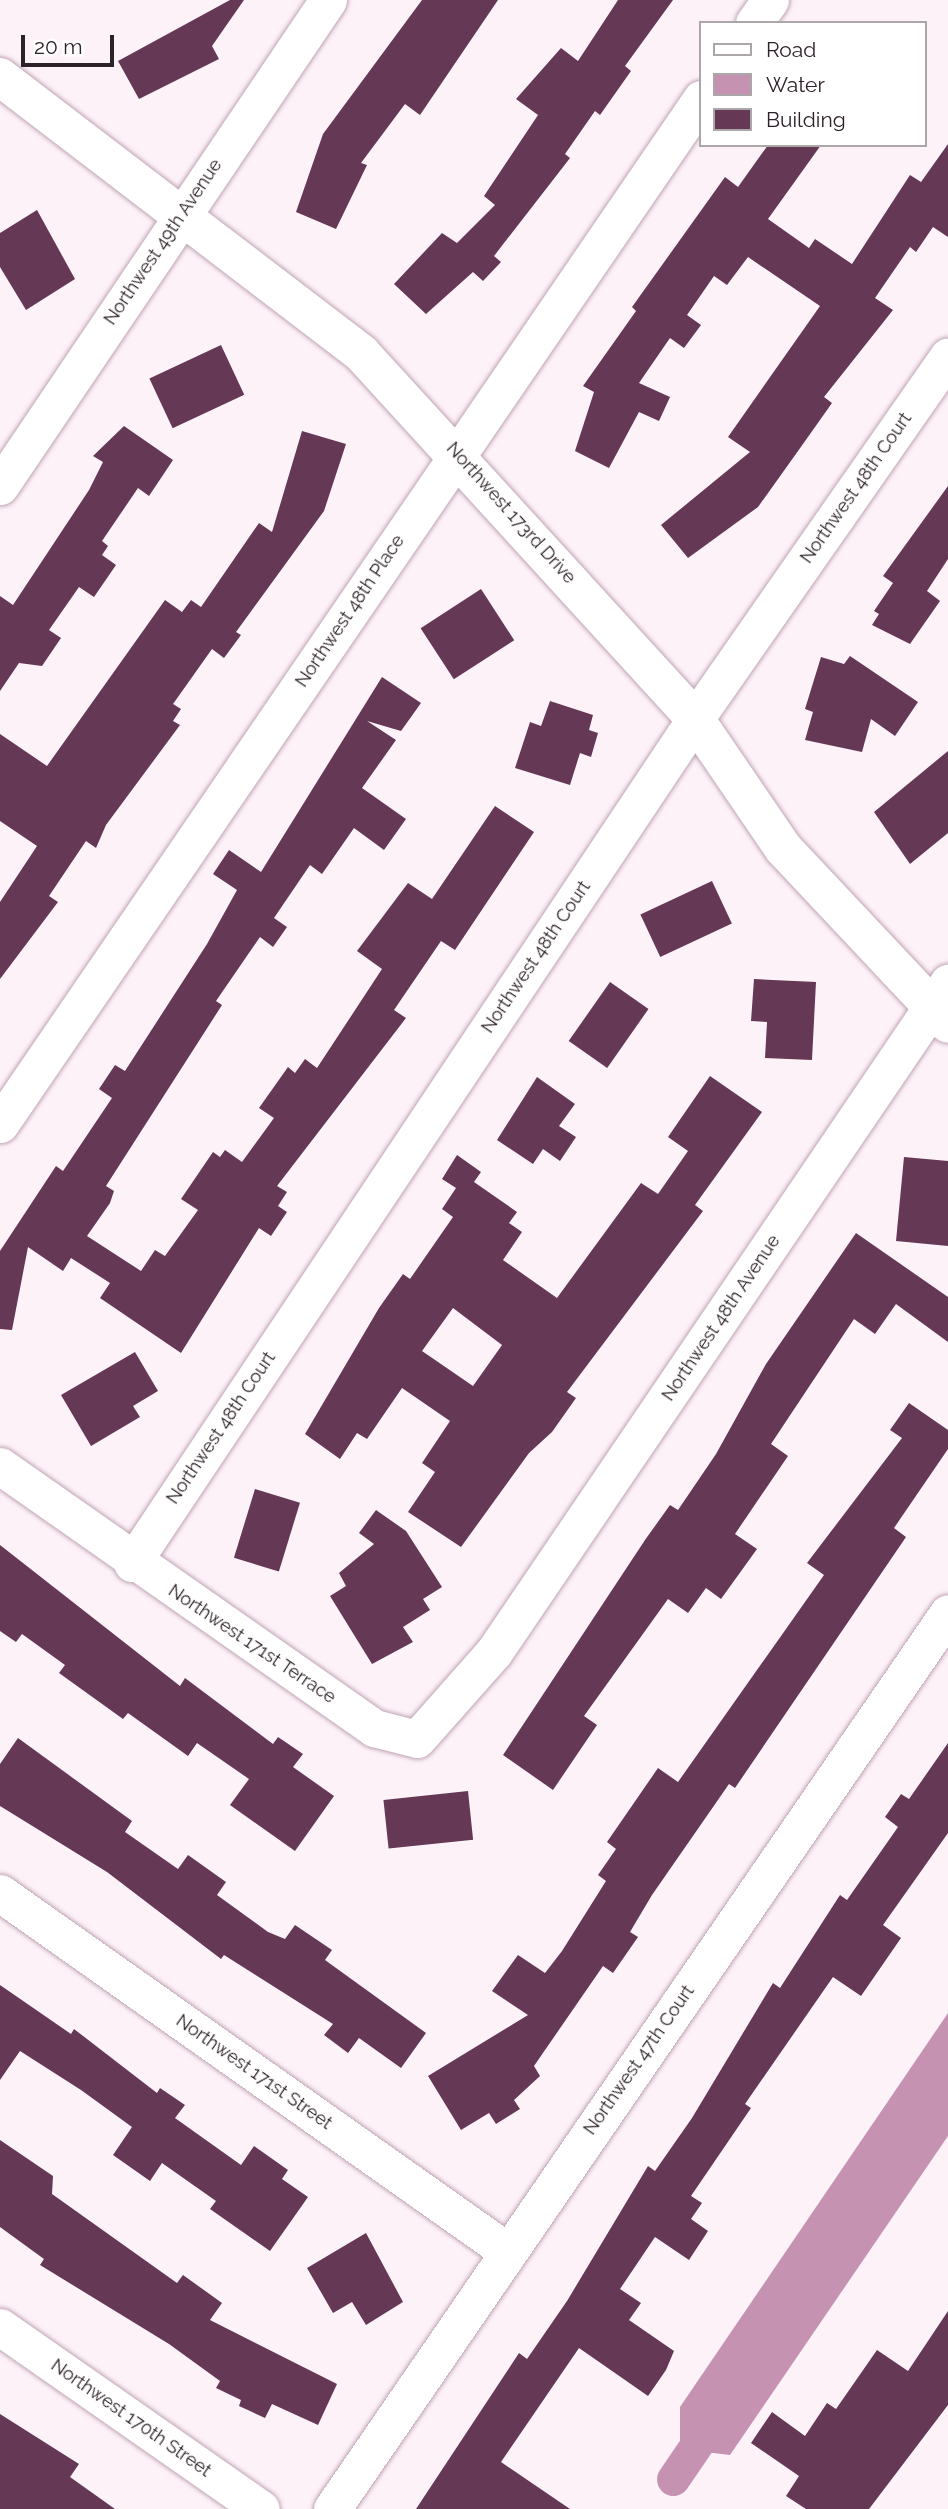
<!DOCTYPE html>
<html>
<head>
<meta charset="utf-8">
<style>
	body { margin:0 }
	#map { position:relative; width:948px; height:2509px; overflow:hidden; background:#fef2f9; font-family:Raleway,sans-serif }
	div>[style] { position:absolute }
	.water>* { inset:0; background:#c692b2 }
	.canal>* { height:33px; margin:-16.5px; padding:0 16.5px; transform-origin:16.5px; border-radius:16.5px; background:#c692b2 }
	.building>* { inset:0; background:#653855; transform-origin:0 0 }
	.roads { filter:drop-shadow(0 0 2px #bfa4b4) drop-shadow(0 0 2px #bfa4b4) }
	.street>* { height:37px; margin:-18.5px; padding:0 18.5px; transform-origin:18.5px; border-radius:18.5px; background:#fff }
	.secondary>* { height:38px; margin:-19px; padding:0 19px; transform-origin:19px; border-radius:19px; background:#fff }
	span { translate:-50% -50%; white-space:nowrap; text-align:center; line-height:1.15; -webkit-text-stroke:7px #fff; paint-order:stroke }
	.street-label { font-size:18px; color:#2d2229 }
	.legend { position:absolute; left:699px; top:21px; width:228px; height:126px; box-sizing:border-box; background:#fff; border:2px solid #aba7a9; margin:0; padding:9px 12px; list-style:none; font-size:21px; color:#2d2229 }
	.legend li { display:flex; align-items:center; gap:14px; height:35px }
	.legend b { width:35px; border:2px solid #aba7a9 }
	.scale { position:absolute; left:21px; top:35px; width:93px; height:32px; box-sizing:border-box; border:4px solid #2d2229; border-top:0; padding-left:9px; font-size:21px; line-height:24px; white-space:nowrap; color:#2d2229; -webkit-text-stroke:5px #fff; paint-order:stroke }
</style>
</head>
<body>
<div id="map">
	<div class="water">
		<div style="clip-path:polygon(948px 2013px,948px 2136px,730px 2455px,680px 2449px,680px 2407px)"></div>
	</div>
	<div class="canal">
		<div style="left:673px;top:2479px;width:80px;rotate:-55.7deg"></div>
	</div>
	<div class="building">
		<div style="clip-path:polygon(230px 0,244px 0,212px 46px,219px 59px,139px 99px,118px 61px)"></div>
		<div style="clip-path:polygon(422px 0,498px 0,420px 115px,405px 104px,361px 163px,367px 165px,336px 229px,296px 212px,323px 134px)"></div>
		<div style="clip-path:polygon(618px 0,673px 0,625px 66px,631px 71px,600px 115px,595px 111px,565px 154px,570px 158px,494px 256px,501px 262px,483px 281px,473px 272px,426px 314px,394px 284px,442px 233px,457px 243px,495px 205px,484px 196px,538px 115px,516px 99px,561px 48px,578px 61px)"></div>
		<div style="clip-path:polygon(948px 144px,948px 237px,933px 227px,916px 252px,910px 247px,875px 298px,893px 310px,824px 397px,832px 403px,803px 444px,758px 507px,688px 558px,661px 525px,750px 452px,728px 437px,820px 306px,748px 257px,727px 285px,714px 276px,687px 315px,701px 325px,684px 348px,670px 338px,639px 383px,670px 397px,659px 421px,639px 412px,609px 468px,575px 451px,594px 392px,583px 386px,636px 311px,632px 307px,725px 177px,738px 187px,768px 145px,821px 145px,768px 219px,809px 248px,815px 239px,852px 264px,910px 175px,921px 182px)"></div>
		<div style="clip-path:polygon(37px 210px,75px 279px,26px 310px,0 267px,0 233px)"></div>
		<div style="left:221px;top:345px;width:55px;height:79px;rotate:65deg"></div>
		<div style="clip-path:polygon(124px 426px,173px 460px,149px 496px,138px 488px,102px 541px,108px 546px,102px 555px,116px 565px,94px 597px,79px 587px,49px 630px,61px 638px,42px 666px,19px 663px,0 691px,0 596px,13px 605px,89px 490px,103px 462px,93px 456px)"></div>
		<div style="clip-path:polygon(302px 431px,346px 444px,324px 511px,236px 632px,241px 635px,224px 658px,212px 649px,173px 704px,181px 709px,173px 721px,180px 725px,106px 825px,96px 848px,86px 841px,49px 896px,58px 902px,0 979px,0 902px,37px 846px,0 821px,0 734px,47px 766px,165px 600px,182px 612px,191px 600px,201px 607px,259px 523px,272px 532px)"></div>
		<div style="clip-path:polygon(948px 486px,948px 559px,927px 591px,940px 601px,910px 644px,872px 625px,879px 614px,874px 611px,893px 583px,883px 576px)"></div>
		<div style="left:481px;top:589px;width:61px;height:72px;rotate:57deg"></div>
		<div style="clip-path:polygon(850px 656px,918px 702px,895px 736px,871px 719px,862px 752px,805px 740px,813px 712px,805px 709px,821px 657px,844px 664px)"></div>
		<div style="clip-path:polygon(382px 677px,421px 703px,401px 731px,367px 721px,396px 740px,362px 788px,406px 819px,384px 850px,354px 828px,322px 874px,310px 865px,274px 918px,287px 927px,273px 947px,260px 937px,216px 1001px,222px 1005px,106px 1186px,114px 1191px,110px 1203px,87px 1236px,141px 1271px,155px 1250px,165px 1256px,198px 1210px,181px 1199px,213px 1152px,220px 1157px,225px 1150px,242px 1162px,274px 1118px,259px 1108px,288px 1067px,295px 1073px,305px 1059px,317px 1068px,382px 969px,357px 951px,408px 883px,432px 899px,495px 806px,534px 832px,455px 950px,441px 941px,394px 1010px,406px 1018px,277px 1186px,287px 1192px,278px 1206px,287px 1212px,271px 1236px,259px 1228px,181px 1353px,100px 1298px,110px 1283px,71px 1258px,63px 1271px,28px 1247px,12px 1330px,0 1329px,0 1251px,56px 1166px,63px 1171px,112px 1098px,99px 1089px,115px 1065px,125px 1071px,207px 944px,237px 890px,213px 874px,229px 850px,261px 872px)"></div>
		<div style="clip-path:polygon(550px 701px,593px 715px,589px 730px,598px 733px,591px 757px,580px 753px,570px 785px,515px 768px,530px 722px,541px 726px)"></div>
		<div style="clip-path:polygon(948px 751px,948px 833px,910px 864px,874px 812px)"></div>
		<div style="left:712px;top:881px;width:47px;height:79px;rotate:65deg"></div>
		<div style="clip-path:polygon(754px 979px,816px 982px,812px 1060px,765px 1058px,767px 1022px,751px 1021px)"></div>
		<div style="left:610px;top:982px;width:47px;height:72px;rotate:35deg"></div>
		<div style="clip-path:polygon(evenodd,710px 1076px,762px 1112px,695px 1205px,703px 1211px,567px 1392px,576px 1398px,552px 1432px,529px 1453px,461px 1547px,408px 1512px,435px 1472px,422px 1463px,450px 1421px,402px 1388px,367px 1439px,357px 1433px,340px 1459px,305px 1434px,379px 1308px,403px 1274px,410px 1279px,453px 1217px,442px 1209px,456px 1188px,442px 1179px,457px 1155px,481px 1172px,474px 1182px,517px 1212px,509px 1223px,522px 1232px,503px 1260px,557px 1298px,641px 1183px,658px 1194px,688px 1151px,668px 1137px,710px 1076px,453px 1308px,502px 1345px,473px 1386px,422px 1351px,453px 1308px)"></div>
		<div style="clip-path:polygon(537px 1077px,575px 1104px,559px 1126px,576px 1137px,560px 1161px,543px 1149px,533px 1164px,497px 1140px)"></div>
		<div style="clip-path:polygon(904px 1157px,948px 1161px,948px 1246px,896px 1241px)"></div>
		<div style="clip-path:polygon(856px 1233px,948px 1297px,948px 1342px,896px 1304px,875px 1334px,854px 1319px,771px 1444px,788px 1456px,735px 1534px,757px 1549px,721px 1599px,706px 1588px,688px 1613px,668px 1599px,584px 1716px,597px 1725px,553px 1790px,503px 1755px,645px 1540px,670px 1505px,678px 1510px,716px 1454px,766px 1364px)"></div>
		<div style="clip-path:polygon(135px 1352px,158px 1391px,133px 1406px,140px 1417px,91px 1446px,61px 1395px)"></div>
		<div style="clip-path:polygon(909px 1403px,948px 1430px,948px 1449px,894px 1528px,906px 1537px,735px 1788px,729px 1784px,652px 1895px,630px 1932px,638px 1937px,613px 1973px,603px 1966px,534px 2066px,540px 2076px,514px 2100px,520px 2109px,496px 2124px,489px 2113px,461px 2130px,428px 2076px,528px 2015px,492px 1991px,518px 1955px,545px 1973px,562px 1951px,606px 1881px,598px 1875px,616px 1849px,607px 1842px,658px 1768px,678px 1782px,824px 1575px,807px 1563px,902px 1438px,890px 1430px)"></div>
		<div style="left:255px;top:1489px;width:47px;height:72px;rotate:17deg"></div>
		<div style="clip-path:polygon(376px 1510px,406px 1531px,442px 1587px,423px 1599px,430px 1610px,403px 1627px,413px 1642px,372px 1664px,330px 1596px,346px 1586px,339px 1573px,374px 1544px,359px 1533px)"></div>
		<div style="clip-path:polygon(0 1545px,180px 1686px,185px 1678px,273px 1744px,278px 1737px,303px 1754px,293px 1767px,334px 1796px,295px 1851px,230px 1805px,249px 1779px,197px 1743px,188px 1756px,128px 1713px,123px 1719px,59px 1673px,65px 1665px,22px 1634px,16px 1642px,0 1631px)"></div>
		<div style="clip-path:polygon(18px 1738px,132px 1821px,125px 1832px,178px 1869px,188px 1855px,226px 1882px,217px 1895px,268px 1932px,285px 1939px,295px 1925px,332px 1950px,325px 1960px,426px 2033px,401px 2068px,359px 2038px,348px 2053px,324px 2035px,333px 2024px,224px 1955px,221px 1959px,107px 1872px,0 1806px,0 1764px)"></div>
		<div style="clip-path:polygon(948px 1743px,948px 1833px,883px 1925px,901px 1938px,861px 1996px,833px 1977px,745px 2104px,751px 2108px,691px 2196px,702px 2203px,691px 2219px,708px 2231px,689px 2260px,655px 2237px,620px 2289px,641px 2303px,629px 2320px,674px 2351px,666px 2370px,648px 2396px,579px 2348px,501px 2462px,570px 2509px,416px 2509px,519px 2353px,527px 2359px,567px 2301px,648px 2166px,655px 2171px,692px 2118px,773px 1983px,780px 1988px,840px 1895px,847px 1900px,898px 1827px,885px 1817px,901px 1794px,909px 1799px)"></div>
		<div style="left:468px;top:1791px;width:49px;height:85px;rotate:84deg"></div>
		<div style="clip-path:polygon(0 1985px,71px 2034px,74px 2029px,157px 2093px,160px 2088px,185px 2105px,175px 2118px,241px 2165px,254px 2146px,288px 2170px,282px 2179px,308px 2197px,270px 2251px,210px 2209px,216px 2201px,162px 2163px,150px 2181px,113px 2155px,132px 2127px,81px 2090px,20px 2051px,0 2080px)"></div>
		<div style="clip-path:polygon(0 2140px,53px 2176px,52px 2194px,177px 2283px,183px 2275px,222px 2303px,210px 2320px,337px 2384px,318px 2425px,272px 2404px,265px 2418px,239px 2406px,241px 2400px,216px 2388px,220px 2381px,169px 2344px,40px 2265px,44px 2259px,0 2227px)"></div>
		<div style="clip-path:polygon(366px 2233px,403px 2302px,366px 2325px,352px 2302px,333px 2313px,307px 2268px)"></div>
		<div style="clip-path:polygon(948px 2311px,948px 2405px,869px 2509px,806px 2509px,786px 2496px,799px 2476px,751px 2443px,772px 2412px,805px 2436px,827px 2403px,836px 2409px,877px 2350px,908px 2371px)"></div>
		<div style="clip-path:polygon(0 2414px,79px 2464px,70px 2477px,115px 2509px,0 2509px)"></div>
	</div>
	<div class="roads">
		<div class="street">
			<div style="left:754px;top:23px;width:28px;rotate:-55deg"></div>
			<div style="left:0;top:486px;width:586px;rotate:-55.98deg"></div>
			<div style="left:0;top:1124px;width:1242px;rotate:-55.63deg"></div>
			<div style="left:0;top:1466px;width:457px;rotate:35deg"></div>
			<div style="left:374px;top:1728px;width:44px;rotate:14.3deg"></div>
			<div style="left:417px;top:1739px;width:116px;rotate:-48.5deg"></div>
			<div style="left:494px;top:1652px;width:809px;rotate:-55.84deg"></div>
			<div style="left:132px;top:1563px;width:1015px;rotate:-56.29deg"></div>
			<div style="left:695px;top:719px;width:442px;rotate:-55.1deg"></div>
			<div style="left:0;top:1893px;width:621px;rotate:35.23deg"></div>
			<div style="left:0;top:2327px;width:318px;rotate:34.9deg"></div>
			<div style="left:332px;top:2509px;width:1087px;rotate:-55.49deg"></div>
		</div>
		<div class="secondary">
			<div style="left:0;top:77px;width:456px;rotate:37.4deg"></div>
			<div style="left:362px;top:354px;width:494px;rotate:47.6deg"></div>
			<div style="left:695px;top:719px;width:156px;rotate:55.7deg"></div>
			<div style="left:783px;top:848px;width:241px;rotate:46.8deg"></div>
		</div>
	</div>
	<div class="street-label">
		<span style="left:163px;top:242px;rotate:-56deg">Northwest 49th Avenue</span>
		<span style="left:856px;top:488px;rotate:-55deg">Northwest 48th Court</span>
		<span style="left:511px;top:513px;rotate:48deg">Northwest 173rd Drive</span>
		<span style="left:350px;top:611px;rotate:-56deg">Northwest 48th Place</span>
		<span style="left:536px;top:957px;rotate:-56deg">Northwest 48th Court</span>
		<span style="left:721px;top:1318px;rotate:-56deg">Northwest 48th Avenue</span>
		<span style="left:221px;top:1428px;rotate:-56deg">Northwest 48th Court</span>
		<span style="left:252px;top:1644px;rotate:34deg">Northwest 171st Terrace</span>
		<span style="left:639px;top:2060px;rotate:-55deg">Northwest 47th Court</span>
		<span style="left:254px;top:2072px;rotate:35deg">Northwest 171st Street</span>
		<span style="left:131px;top:2418px;rotate:35deg">Northwest 170th Street</span>
	</div>
	<ul class="legend">
	<li><b style="height:9px;background:#fff"></b>Road</li>
	<li><b style="height:19px;background:#c692b2"></b>Water</li>
	<li><b style="height:19px;background:#653855"></b>Building</li>
	</ul>
	<div class="scale">20 m</div>
</div>
</body>
</html>
